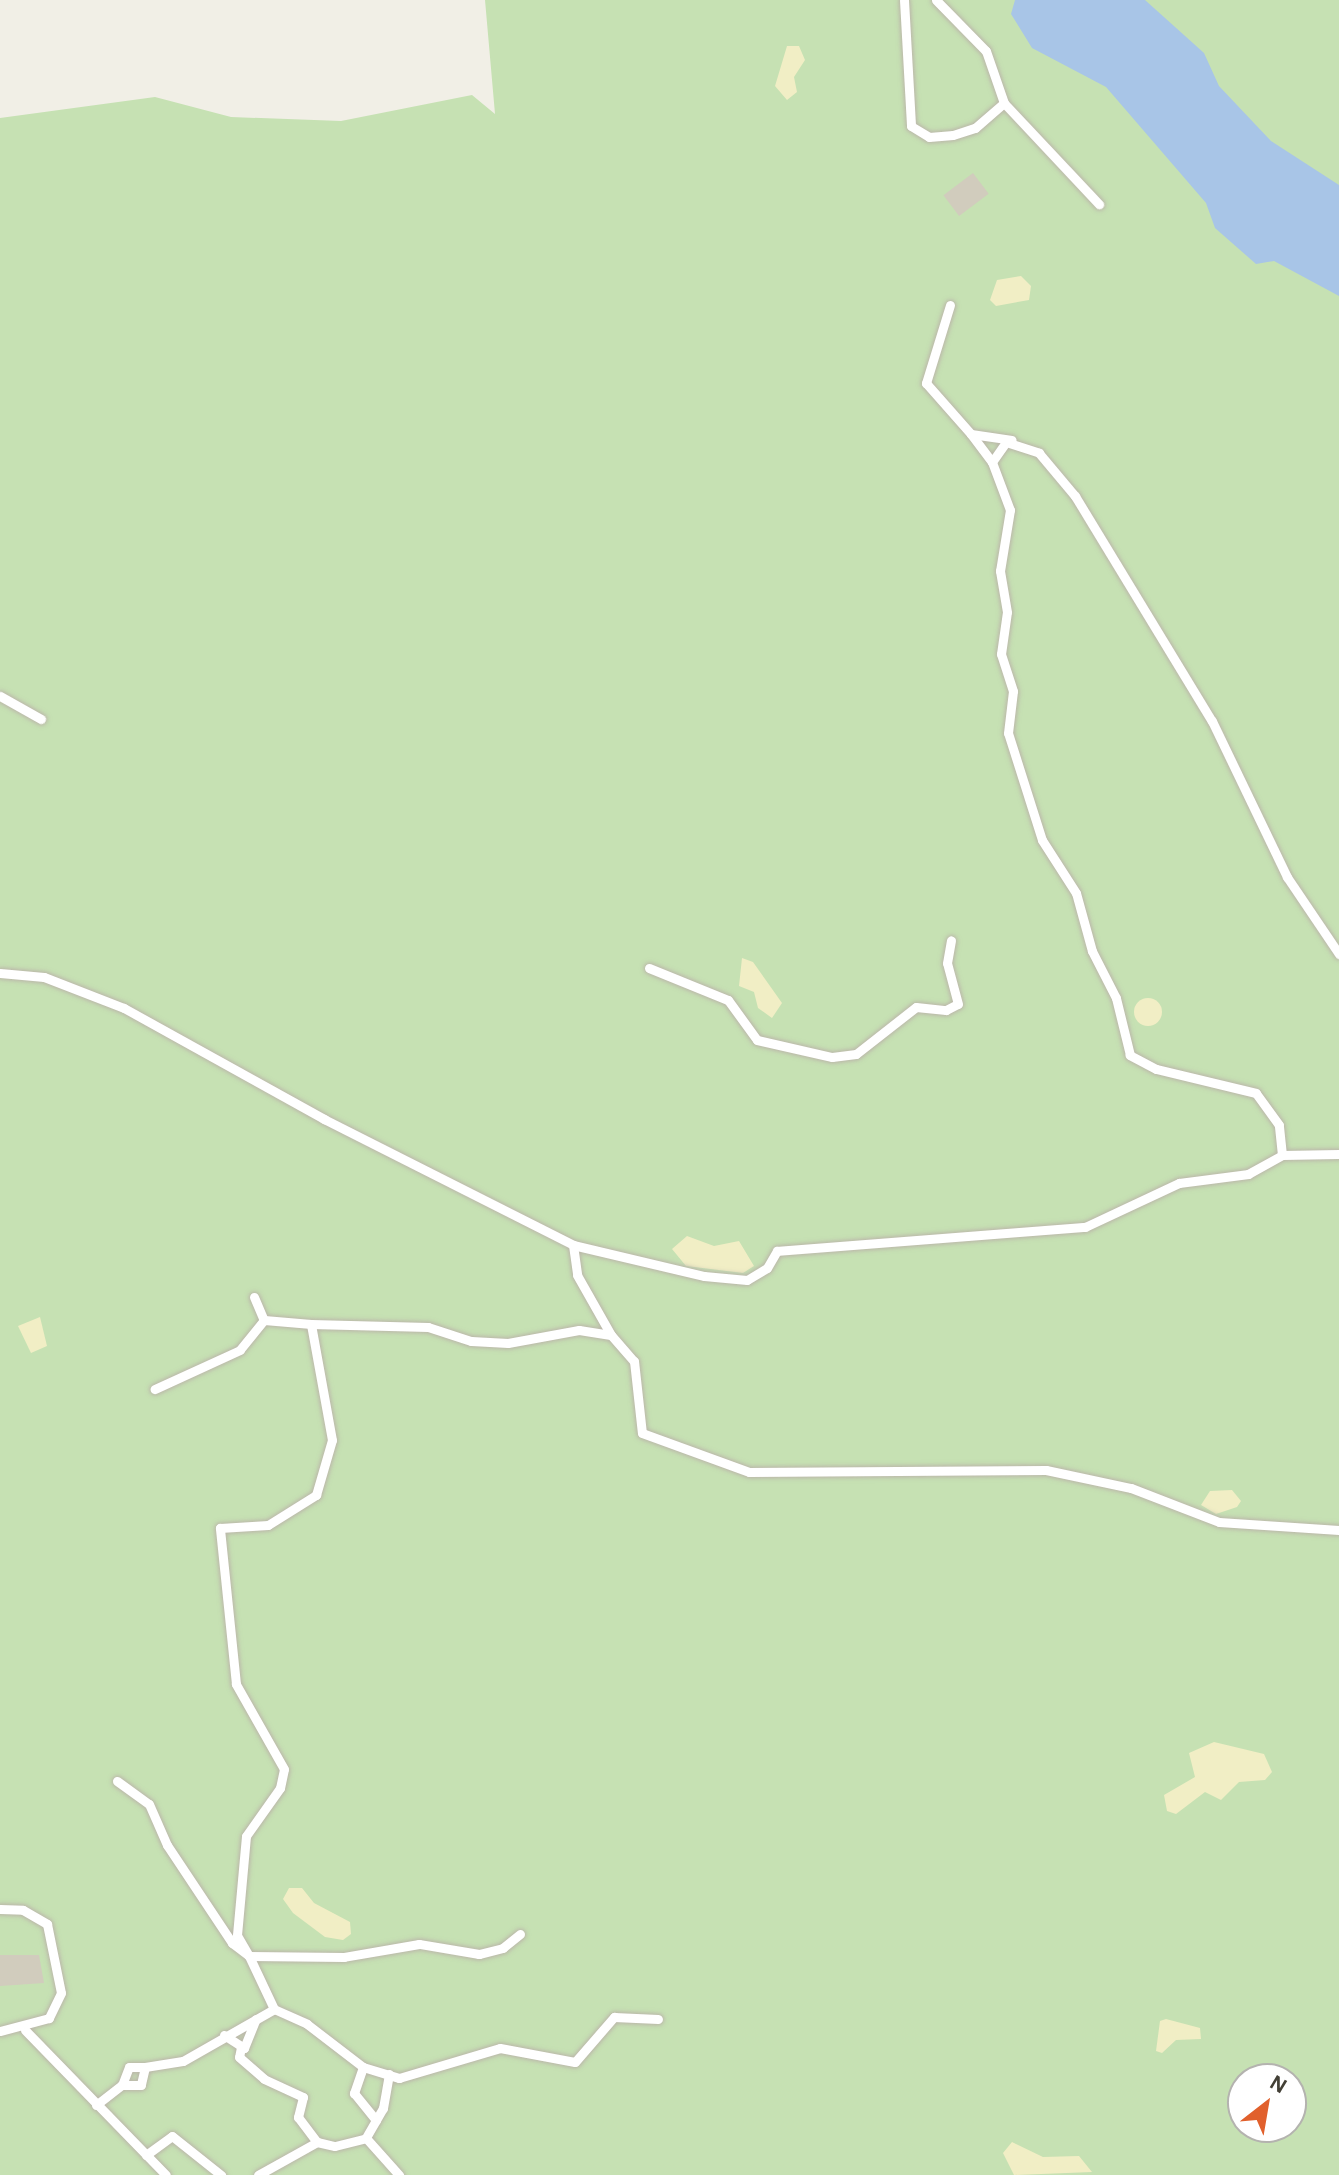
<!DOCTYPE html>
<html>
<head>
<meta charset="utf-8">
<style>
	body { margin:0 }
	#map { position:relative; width:1339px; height:2175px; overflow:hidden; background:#f1efe6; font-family:"Alegreya Sans",sans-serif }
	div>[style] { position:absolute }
	.green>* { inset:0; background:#c6e1b3 }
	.sand>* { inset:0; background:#f1eec5 }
	.round { border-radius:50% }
	.water>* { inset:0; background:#a8c5e7 }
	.building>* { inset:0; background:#d1ccbd; transform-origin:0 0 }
	.roads { filter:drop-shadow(0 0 2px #bbb7aa) drop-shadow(0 0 2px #bbb7aa) }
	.lane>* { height:9px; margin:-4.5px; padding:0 4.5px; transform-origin:4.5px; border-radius:4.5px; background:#fff }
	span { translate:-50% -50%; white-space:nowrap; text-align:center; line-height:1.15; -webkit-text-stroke:8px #fff; paint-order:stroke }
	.north { position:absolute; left:1227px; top:2063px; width:80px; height:80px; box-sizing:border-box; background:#fff; border:2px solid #b4b3af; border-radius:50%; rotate:31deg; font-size:22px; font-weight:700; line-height:32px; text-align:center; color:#434036 }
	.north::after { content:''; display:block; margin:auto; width:28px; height:36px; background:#e1602c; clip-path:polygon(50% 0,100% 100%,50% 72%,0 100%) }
</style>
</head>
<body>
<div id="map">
	<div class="green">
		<div style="clip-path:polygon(evenodd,485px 0,1339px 0,1339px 2175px,0 2175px,0 118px,155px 97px,231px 117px,341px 121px,472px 95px,495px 114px,485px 0,1243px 2079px,1291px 2079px,1291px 2127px,1243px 2127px,1243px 2079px)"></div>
	</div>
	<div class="sand">
		<div style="clip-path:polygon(787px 46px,799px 46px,805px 60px,794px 77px,797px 92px,787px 100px,775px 86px)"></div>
		<div style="clip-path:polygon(1021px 276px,1031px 286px,1029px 300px,996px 306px,990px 300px,997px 280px)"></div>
		<div style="clip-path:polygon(742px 958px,753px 962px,782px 1003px,772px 1018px,758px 1008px,754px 992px,739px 986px)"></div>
		<div class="round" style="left:1134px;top:998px;width:28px;height:28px"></div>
		<div style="clip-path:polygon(687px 1236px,714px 1246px,739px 1241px,754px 1266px,743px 1273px,686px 1266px,672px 1249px)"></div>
		<div style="clip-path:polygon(40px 1317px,47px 1346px,31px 1353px,18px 1326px)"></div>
		<div style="clip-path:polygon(1232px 1490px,1241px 1501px,1237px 1507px,1216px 1514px,1201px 1505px,1210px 1491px)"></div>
		<div style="clip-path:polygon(1214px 1742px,1264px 1754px,1272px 1772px,1265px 1780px,1239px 1782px,1221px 1800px,1205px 1792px,1176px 1814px,1167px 1811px,1164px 1795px,1195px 1777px,1189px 1753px)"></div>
		<div style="clip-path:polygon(289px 1888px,302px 1888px,314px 1903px,350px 1922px,351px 1934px,343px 1940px,325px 1937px,293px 1913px,283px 1899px)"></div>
		<div style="clip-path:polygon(1166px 2019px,1200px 2028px,1201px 2039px,1176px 2040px,1162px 2053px,1156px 2051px,1160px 2021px)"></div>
		<div style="clip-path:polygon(1012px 2142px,1043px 2157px,1079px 2156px,1092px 2172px,1014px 2175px,1003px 2153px)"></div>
	</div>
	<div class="water">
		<div style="clip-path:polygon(1015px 0,1145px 0,1204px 53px,1219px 86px,1271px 141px,1339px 185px,1339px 296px,1274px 261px,1256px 264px,1215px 228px,1206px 203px,1106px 87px,1032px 48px,1011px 14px)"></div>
	</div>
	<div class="building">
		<div style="left:973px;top:173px;width:26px;height:37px;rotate:53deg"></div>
		<div style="clip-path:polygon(0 1955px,39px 1955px,44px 1983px,0 1986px)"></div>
	</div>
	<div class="roads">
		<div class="lane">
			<div style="left:904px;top:0;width:126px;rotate:86.8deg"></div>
			<div style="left:911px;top:126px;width:21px;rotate:31deg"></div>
			<div style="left:929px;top:137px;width:24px;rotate:-5deg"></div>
			<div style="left:953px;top:135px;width:23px;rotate:-18deg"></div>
			<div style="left:975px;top:128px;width:38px;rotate:-41deg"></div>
			<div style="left:936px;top:0;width:71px;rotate:45.6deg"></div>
			<div style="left:986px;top:51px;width:55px;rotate:70.9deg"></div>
			<div style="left:1004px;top:103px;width:139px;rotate:46.8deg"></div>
			<div style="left:950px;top:305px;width:82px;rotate:107.1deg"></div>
			<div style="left:926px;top:383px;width:68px;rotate:48.6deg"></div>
			<div style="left:992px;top:462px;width:35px;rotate:-127deg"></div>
			<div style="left:971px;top:434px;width:41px;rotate:8.3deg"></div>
			<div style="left:0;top:696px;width:47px;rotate:29.3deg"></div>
			<div style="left:649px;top:968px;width:85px;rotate:22.1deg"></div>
			<div style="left:728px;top:1000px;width:49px;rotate:54.1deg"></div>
			<div style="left:757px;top:1040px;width:77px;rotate:12.8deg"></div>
			<div style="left:832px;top:1057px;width:24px;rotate:-7deg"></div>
			<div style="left:856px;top:1054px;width:76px;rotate:-38.1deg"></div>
			<div style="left:916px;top:1007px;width:30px;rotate:6deg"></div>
			<div style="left:946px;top:1010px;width:13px;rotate:-27deg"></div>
			<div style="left:958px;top:1004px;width:42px;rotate:-105deg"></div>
			<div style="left:947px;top:963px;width:23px;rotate:-80deg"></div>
			<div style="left:0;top:973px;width:44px;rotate:5.2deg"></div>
			<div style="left:44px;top:977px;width:86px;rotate:21.2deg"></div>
			<div style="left:124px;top:1008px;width:229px;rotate:29deg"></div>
			<div style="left:324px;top:1119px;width:279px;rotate:26.8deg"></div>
			<div style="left:573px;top:1245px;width:135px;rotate:13.3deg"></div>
			<div style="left:704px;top:1276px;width:43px;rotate:5.3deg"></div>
			<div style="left:747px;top:1280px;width:23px;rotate:-31deg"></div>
			<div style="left:767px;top:1268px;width:20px;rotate:-60deg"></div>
			<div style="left:777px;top:1251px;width:309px;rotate:-4.5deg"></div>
			<div style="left:1085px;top:1227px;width:104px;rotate:-25.1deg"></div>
			<div style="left:1179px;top:1183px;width:70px;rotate:-7.4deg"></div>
			<div style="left:1248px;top:1174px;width:39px;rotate:-29deg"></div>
			<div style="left:1282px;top:1155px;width:57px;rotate:-1deg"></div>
			<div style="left:1282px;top:1155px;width:30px;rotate:-96deg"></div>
			<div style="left:1279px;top:1125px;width:39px;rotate:-126deg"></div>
			<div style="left:1256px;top:1093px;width:103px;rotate:-166.5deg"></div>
			<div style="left:1156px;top:1069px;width:30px;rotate:-152deg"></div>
			<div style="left:1130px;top:1055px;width:59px;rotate:-103.8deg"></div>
			<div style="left:1116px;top:998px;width:53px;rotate:-117.1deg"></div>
			<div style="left:1092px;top:951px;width:60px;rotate:-105.4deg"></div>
			<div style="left:1076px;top:893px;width:63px;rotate:-122.7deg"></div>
			<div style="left:1042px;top:840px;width:112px;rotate:-107.6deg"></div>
			<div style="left:1008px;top:733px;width:42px;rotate:-83.2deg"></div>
			<div style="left:1013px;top:691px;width:39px;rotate:-108deg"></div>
			<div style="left:1001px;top:654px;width:42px;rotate:-81.9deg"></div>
			<div style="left:1007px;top:612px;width:42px;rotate:-99.7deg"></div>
			<div style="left:1000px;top:571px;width:62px;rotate:-80.7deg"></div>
			<div style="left:1010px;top:510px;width:51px;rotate:-110.6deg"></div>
			<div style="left:992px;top:462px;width:24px;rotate:-55deg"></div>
			<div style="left:1006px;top:442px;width:35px;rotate:18deg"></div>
			<div style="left:1039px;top:453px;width:56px;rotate:50.1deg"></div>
			<div style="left:1075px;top:496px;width:263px;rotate:58.7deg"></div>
			<div style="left:1212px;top:721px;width:173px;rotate:64.3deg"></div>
			<div style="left:1287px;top:877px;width:93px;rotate:56deg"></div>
			<div style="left:573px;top:1245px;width:30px;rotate:82deg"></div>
			<div style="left:577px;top:1275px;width:69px;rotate:60.5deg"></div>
			<div style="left:254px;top:1297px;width:25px;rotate:67deg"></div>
			<div style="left:311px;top:1324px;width:117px;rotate:1.5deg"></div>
			<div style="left:428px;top:1327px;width:45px;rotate:18deg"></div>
			<div style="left:471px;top:1341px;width:37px;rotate:3deg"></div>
			<div style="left:508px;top:1343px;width:72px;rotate:-10.4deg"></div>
			<div style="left:579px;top:1330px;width:32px;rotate:9deg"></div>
			<div style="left:611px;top:1335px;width:35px;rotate:49deg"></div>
			<div style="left:634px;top:1361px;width:72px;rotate:83.7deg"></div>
			<div style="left:642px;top:1433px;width:114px;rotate:20deg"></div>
			<div style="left:749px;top:1472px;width:297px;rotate:-0.4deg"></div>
			<div style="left:1046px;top:1470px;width:87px;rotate:12deg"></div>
			<div style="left:1131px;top:1488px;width:94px;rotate:21.1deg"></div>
			<div style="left:1219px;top:1522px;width:120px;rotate:3.8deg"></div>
			<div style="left:117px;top:1781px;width:39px;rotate:36deg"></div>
			<div style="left:149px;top:1804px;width:45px;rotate:66.3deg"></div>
			<div style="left:167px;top:1845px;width:118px;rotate:56.4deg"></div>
			<div style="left:232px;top:1943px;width:21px;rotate:37deg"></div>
			<div style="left:249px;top:1956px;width:24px;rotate:-120deg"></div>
			<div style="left:237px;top:1935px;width:99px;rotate:-84.8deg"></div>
			<div style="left:246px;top:1836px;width:59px;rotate:-54.7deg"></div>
			<div style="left:280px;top:1788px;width:19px;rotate:-78deg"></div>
			<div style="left:284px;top:1769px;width:98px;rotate:-119.5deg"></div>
			<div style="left:236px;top:1684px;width:157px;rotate:-95.9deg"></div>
			<div style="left:220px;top:1528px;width:48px;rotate:-3.6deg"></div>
			<div style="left:268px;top:1525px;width:57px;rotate:-32deg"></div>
			<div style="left:316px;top:1495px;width:57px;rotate:-73.8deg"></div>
			<div style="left:332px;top:1440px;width:118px;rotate:-100.3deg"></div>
			<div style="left:311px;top:1324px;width:47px;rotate:-175.1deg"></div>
			<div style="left:264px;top:1320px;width:38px;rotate:129deg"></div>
			<div style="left:240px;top:1350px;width:94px;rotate:155.4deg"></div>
			<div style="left:0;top:1909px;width:23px;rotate:2deg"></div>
			<div style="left:23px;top:1910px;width:28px;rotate:30deg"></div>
			<div style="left:47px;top:1924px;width:70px;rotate:78.5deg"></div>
			<div style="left:61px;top:1993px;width:28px;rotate:116deg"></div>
			<div style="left:49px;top:2018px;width:51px;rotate:165.1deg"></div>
			<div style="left:520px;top:1934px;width:22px;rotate:141deg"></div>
			<div style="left:503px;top:1948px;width:25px;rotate:166deg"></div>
			<div style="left:479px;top:1954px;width:61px;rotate:-170.5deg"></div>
			<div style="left:419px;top:1944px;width:76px;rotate:170.2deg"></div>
			<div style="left:344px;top:1957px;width:95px;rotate:-179.4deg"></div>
			<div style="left:249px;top:1956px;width:59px;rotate:64.7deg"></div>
			<div style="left:274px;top:2009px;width:36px;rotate:24deg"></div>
			<div style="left:307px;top:2024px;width:71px;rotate:37.5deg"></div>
			<div style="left:363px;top:2067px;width:38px;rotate:17deg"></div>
			<div style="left:399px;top:2078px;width:105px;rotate:-16.5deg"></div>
			<div style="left:500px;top:2048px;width:76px;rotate:10.6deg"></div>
			<div style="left:575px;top:2062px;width:60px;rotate:-49.1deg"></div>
			<div style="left:614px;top:2017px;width:44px;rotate:2.6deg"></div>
			<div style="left:25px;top:2030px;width:202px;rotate:45.8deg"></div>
			<div style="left:224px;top:2035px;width:24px;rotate:33deg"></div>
			<div style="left:244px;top:2048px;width:31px;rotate:-68deg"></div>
			<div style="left:241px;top:2047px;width:10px;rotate:101deg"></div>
			<div style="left:239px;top:2057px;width:33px;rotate:41deg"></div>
			<div style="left:264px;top:2079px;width:43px;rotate:24.8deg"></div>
			<div style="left:303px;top:2097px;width:21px;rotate:104deg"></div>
			<div style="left:298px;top:2117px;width:31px;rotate:53deg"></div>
			<div style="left:317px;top:2142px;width:18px;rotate:13deg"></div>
			<div style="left:335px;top:2146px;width:32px;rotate:-14deg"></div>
			<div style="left:145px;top:2067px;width:38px;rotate:-9deg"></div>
			<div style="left:183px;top:2061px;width:105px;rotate:-29.7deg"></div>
			<div style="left:363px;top:2067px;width:28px;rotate:109deg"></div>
			<div style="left:354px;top:2093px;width:35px;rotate:51deg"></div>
			<div style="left:389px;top:2074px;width:35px;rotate:100deg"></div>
			<div style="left:383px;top:2108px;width:34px;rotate:120deg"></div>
			<div style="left:366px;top:2138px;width:50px;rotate:48.3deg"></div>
			<div style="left:96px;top:2105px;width:33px;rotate:-38deg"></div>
			<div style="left:122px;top:2085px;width:19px;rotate:-69deg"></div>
			<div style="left:129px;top:2067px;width:16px"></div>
			<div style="left:145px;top:2067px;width:18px;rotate:103deg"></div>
			<div style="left:141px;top:2085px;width:19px;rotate:180deg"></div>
			<div style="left:146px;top:2155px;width:32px;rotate:-36deg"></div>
			<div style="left:172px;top:2136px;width:63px;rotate:38.5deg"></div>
			<div style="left:258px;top:2175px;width:68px;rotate:-29.2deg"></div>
		</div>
	</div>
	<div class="north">N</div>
</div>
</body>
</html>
